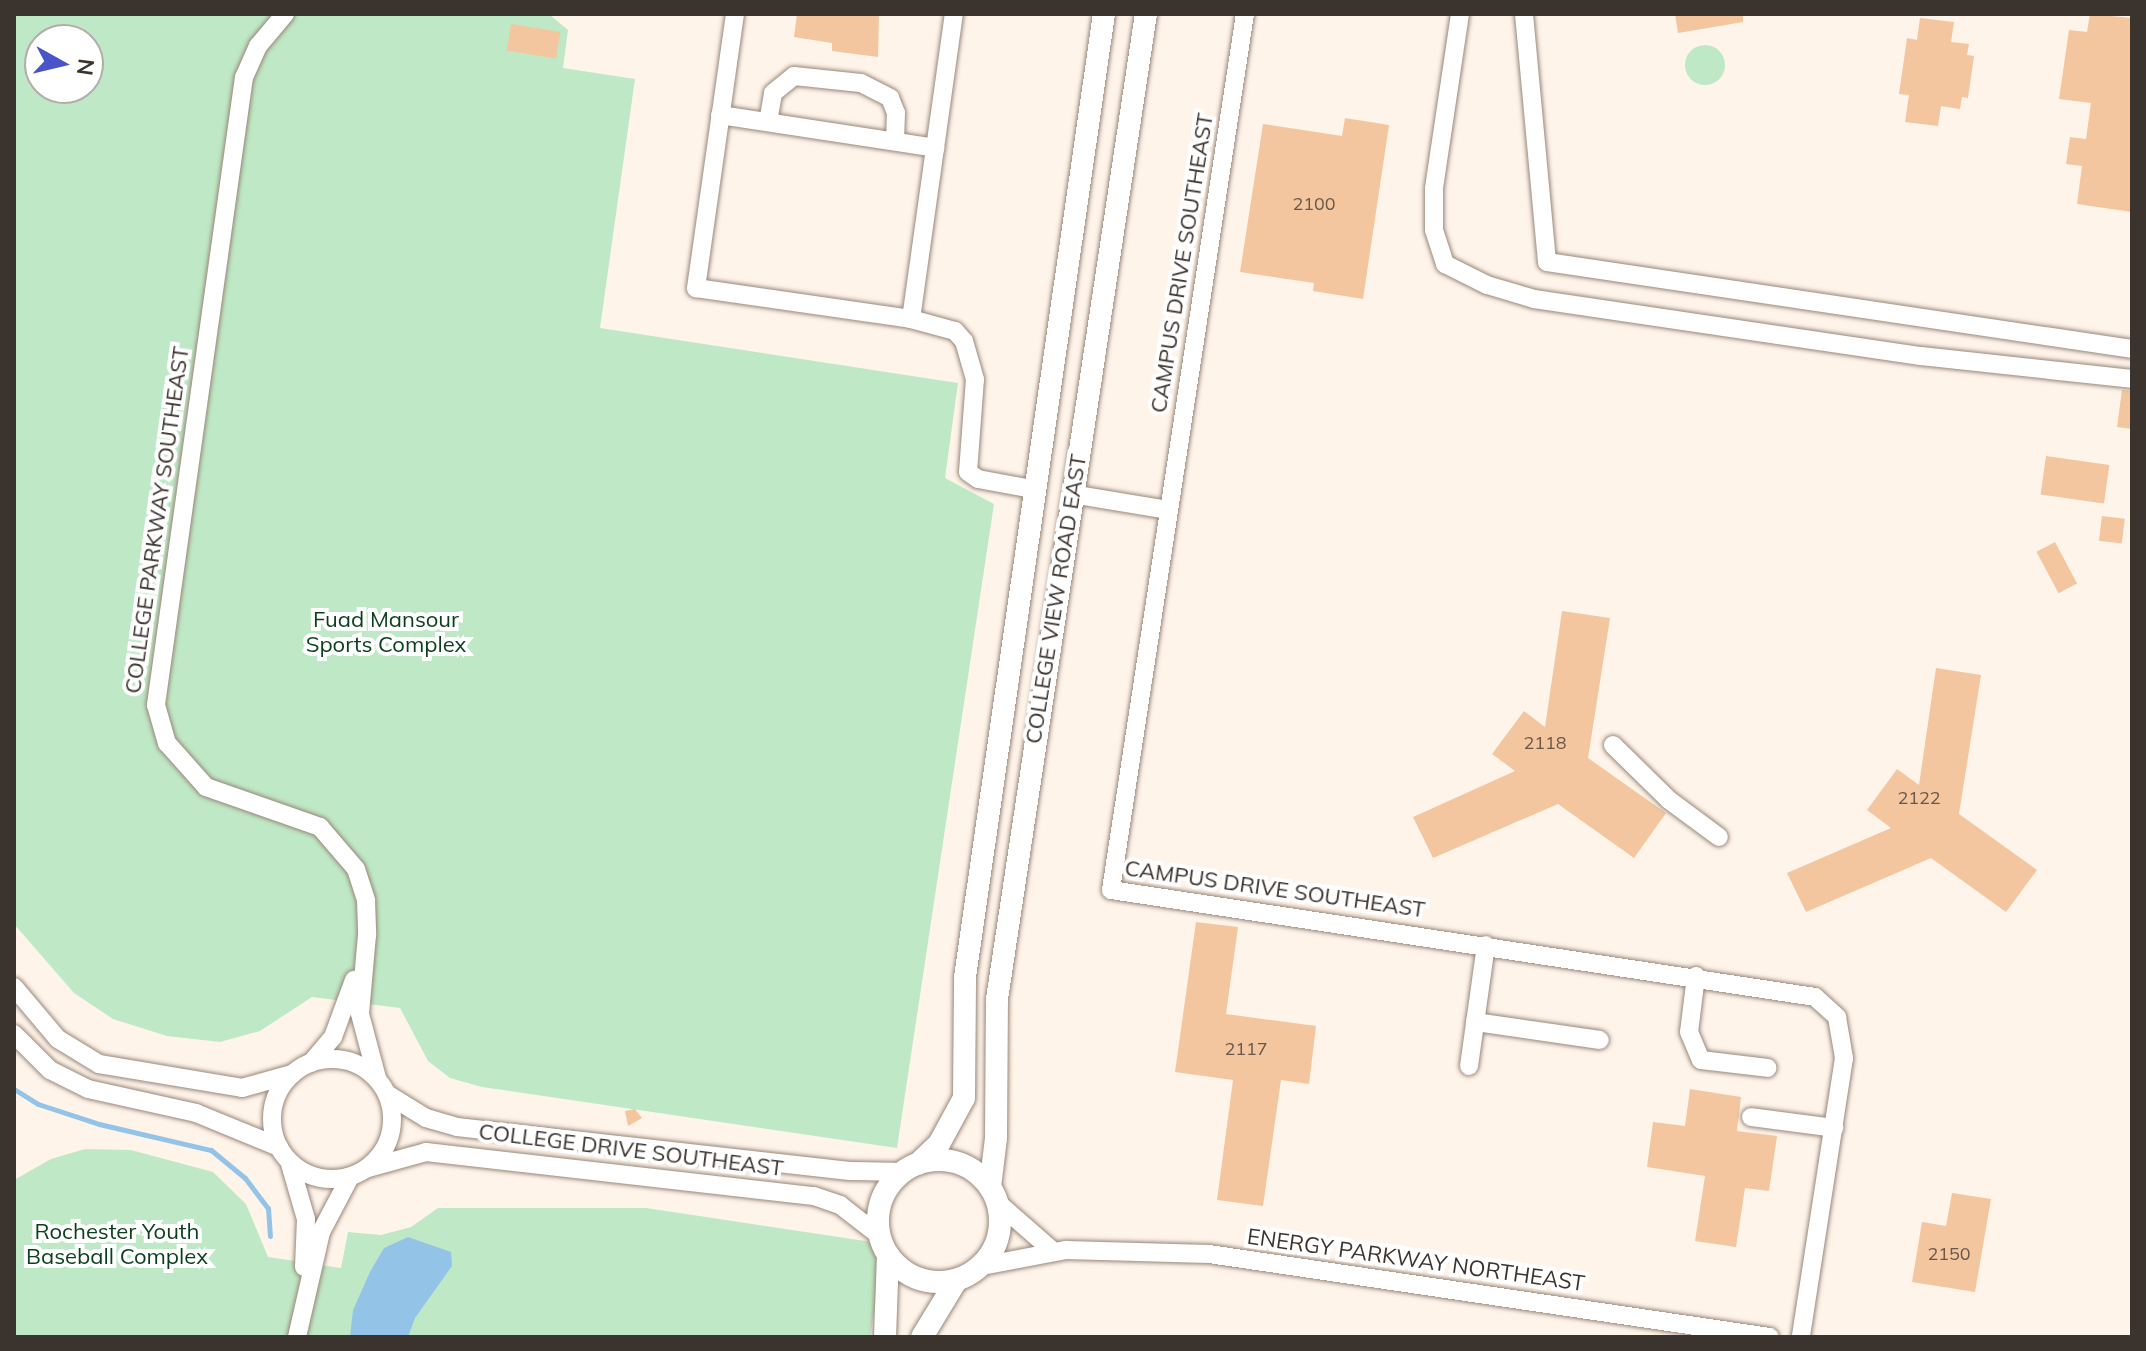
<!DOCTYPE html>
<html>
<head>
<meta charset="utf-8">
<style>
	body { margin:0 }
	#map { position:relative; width:2146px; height:1351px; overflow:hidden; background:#fff4ea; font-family:Mulish,sans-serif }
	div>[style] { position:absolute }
	.green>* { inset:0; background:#bfe9c6 }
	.round { border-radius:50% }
	.water>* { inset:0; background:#94c3e8 }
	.stream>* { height:5px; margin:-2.5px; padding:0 2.5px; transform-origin:2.5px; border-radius:2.5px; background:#94c3e8 }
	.building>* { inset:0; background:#f3c69f; transform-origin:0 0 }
	.roads { filter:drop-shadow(0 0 2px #988779) drop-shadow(0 0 2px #988779) }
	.minor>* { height:18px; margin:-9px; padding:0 9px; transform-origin:9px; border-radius:9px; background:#fff }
	.minor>.ring { margin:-9px; padding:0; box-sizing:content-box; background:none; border:18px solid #fff; border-radius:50% }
	.major>* { height:22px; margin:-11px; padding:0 11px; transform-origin:11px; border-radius:11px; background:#fff }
	.major>.ring { margin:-11px; padding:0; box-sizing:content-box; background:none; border:22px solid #fff; border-radius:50% }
	span { translate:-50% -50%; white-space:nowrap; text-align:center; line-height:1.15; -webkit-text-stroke:8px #fff; paint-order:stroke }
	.number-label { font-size:18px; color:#69584a }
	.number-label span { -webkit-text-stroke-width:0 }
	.street-label { font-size:22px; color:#3b332e }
	.park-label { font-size:22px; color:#093f1b }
	.frame { position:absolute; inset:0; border:16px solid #3b332e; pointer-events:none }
	.north { position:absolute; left:24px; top:24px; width:80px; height:80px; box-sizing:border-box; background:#fff; border:2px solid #b1adab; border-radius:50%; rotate:98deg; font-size:22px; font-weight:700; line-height:32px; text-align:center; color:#3b332e }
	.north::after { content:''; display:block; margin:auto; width:28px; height:36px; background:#4954c9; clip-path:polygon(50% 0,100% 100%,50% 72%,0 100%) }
</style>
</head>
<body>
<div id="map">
	<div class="green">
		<div style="clip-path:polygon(evenodd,14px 14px,549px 14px,568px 30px,563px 68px,635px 79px,600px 328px,958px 383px,945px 478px,994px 504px,897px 1148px,482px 1087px,450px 1078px,428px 1061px,400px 1008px,312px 997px,260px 1031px,220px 1042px,167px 1036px,113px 1019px,74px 993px,14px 924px,14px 14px,40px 40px,88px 40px,88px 88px,40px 88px,40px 40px)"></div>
		<div class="round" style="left:1685px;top:45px;width:40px;height:40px"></div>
		<div style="clip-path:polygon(85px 1149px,131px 1150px,213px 1172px,246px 1204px,268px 1257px,341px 1268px,348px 1232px,381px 1235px,411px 1227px,438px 1208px,646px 1208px,885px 1244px,870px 1337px,14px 1337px,14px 1180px,51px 1159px)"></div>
	</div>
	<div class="water">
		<div style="clip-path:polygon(408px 1237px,451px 1252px,452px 1266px,415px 1318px,408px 1337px,350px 1337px,353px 1310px,370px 1272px,384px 1248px)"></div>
	</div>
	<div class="stream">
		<div style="left:14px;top:1089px;width:28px;rotate:32deg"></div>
		<div style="left:38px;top:1104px;width:64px;rotate:18.2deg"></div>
		<div style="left:99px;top:1124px;width:115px;rotate:13.1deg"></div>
		<div style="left:211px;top:1150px;width:44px;rotate:39.5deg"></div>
		<div style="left:245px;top:1178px;width:38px;rotate:53deg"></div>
		<div style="left:268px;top:1208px;width:28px;rotate:86deg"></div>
	</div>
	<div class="building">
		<div style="clip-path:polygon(797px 14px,879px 14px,878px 57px,832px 51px,832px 43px,794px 37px)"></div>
		<div style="clip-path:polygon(1675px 14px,1743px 14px,1743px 22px,1678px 33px)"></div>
		<div style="clip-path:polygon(2090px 14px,2132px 18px,2132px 212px,2077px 204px,2082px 166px,2066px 164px,2070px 137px,2086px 139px,2091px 103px,2059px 99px,2069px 30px,2087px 32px)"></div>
		<div style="clip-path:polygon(1920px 18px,1954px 22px,1951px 42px,1969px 44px,1967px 55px,1974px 56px,1968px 98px,1962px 97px,1960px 109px,1941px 106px,1938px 126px,1905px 122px,1909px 95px,1899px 94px,1907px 38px,1917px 40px)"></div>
		<div style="left:511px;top:24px;width:50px;height:27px;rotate:9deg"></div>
		<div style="clip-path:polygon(1345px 118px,1389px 125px,1363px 299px,1313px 291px,1314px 283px,1240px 272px,1263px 124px,1342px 136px)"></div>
		<div style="clip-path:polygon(2122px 390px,2132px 391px,2132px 429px,2117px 427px)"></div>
		<div style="left:2046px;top:456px;width:64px;height:39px;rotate:8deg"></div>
		<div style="left:2102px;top:516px;width:23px;height:25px;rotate:7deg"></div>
		<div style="left:2055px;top:542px;width:47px;height:21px;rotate:62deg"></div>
		<div style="clip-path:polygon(1562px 611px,1610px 618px,1588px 758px,1666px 813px,1634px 858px,1558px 804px,1433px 858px,1413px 817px,1515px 771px,1492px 754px,1524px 711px,1545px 727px)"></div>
		<div style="clip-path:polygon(1936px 668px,1981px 675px,1959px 814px,2037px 870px,2006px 912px,1931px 858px,1806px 912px,1787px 873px,1891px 828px,1867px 810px,1897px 769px,1919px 785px)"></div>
		<div style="clip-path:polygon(1196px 922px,1238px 927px,1226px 1014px,1316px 1026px,1309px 1084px,1281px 1080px,1263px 1206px,1217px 1200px,1233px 1080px,1175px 1072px)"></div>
		<div style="clip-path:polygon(1690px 1089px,1741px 1097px,1737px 1131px,1777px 1136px,1769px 1191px,1745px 1188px,1736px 1247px,1695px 1241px,1705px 1176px,1647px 1167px,1653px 1122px,1685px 1126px)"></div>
		<div style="clip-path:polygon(635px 1109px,642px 1118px,628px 1126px,625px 1111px)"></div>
		<div style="clip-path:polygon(1952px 1193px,1991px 1199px,1975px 1292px,1912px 1282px,1922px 1222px,1946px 1226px)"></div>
	</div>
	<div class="roads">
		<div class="minor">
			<div style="left:285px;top:14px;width:42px;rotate:130.2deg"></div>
			<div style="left:258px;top:46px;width:34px;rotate:114deg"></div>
			<div style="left:244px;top:77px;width:634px;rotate:97.98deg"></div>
			<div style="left:156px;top:705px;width:40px;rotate:74deg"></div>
			<div style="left:167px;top:743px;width:59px;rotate:48.4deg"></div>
			<div style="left:206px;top:787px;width:121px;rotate:19.3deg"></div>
			<div style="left:320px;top:827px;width:55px;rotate:49.4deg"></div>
			<div style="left:356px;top:869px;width:33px;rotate:72deg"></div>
			<div style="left:366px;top:900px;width:35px;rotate:88deg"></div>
			<div style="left:367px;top:935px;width:79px;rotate:95.1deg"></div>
			<div style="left:360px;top:1014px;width:66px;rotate:75.1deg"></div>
			<div style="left:735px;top:14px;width:277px;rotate:98.1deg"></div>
			<div style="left:696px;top:288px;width:217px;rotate:8.2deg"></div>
			<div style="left:911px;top:319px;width:46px;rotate:15.3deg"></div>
			<div style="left:955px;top:331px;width:13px;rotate:48deg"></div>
			<div style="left:964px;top:341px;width:40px;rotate:74deg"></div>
			<div style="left:975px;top:379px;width:93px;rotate:94.3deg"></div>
			<div style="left:968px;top:472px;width:12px;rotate:35deg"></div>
			<div style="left:978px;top:479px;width:55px;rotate:10.5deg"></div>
			<div style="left:1245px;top:14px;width:886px;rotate:98.7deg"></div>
			<div style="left:1111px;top:890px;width:712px;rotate:8.64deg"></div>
			<div style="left:1815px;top:997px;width:30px;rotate:42deg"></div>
			<div style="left:1837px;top:1017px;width:42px;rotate:80.3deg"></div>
			<div style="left:1844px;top:1058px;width:282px;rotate:98.8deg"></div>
			<div style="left:1460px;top:14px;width:177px;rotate:98.5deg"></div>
			<div style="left:1434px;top:189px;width:41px;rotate:90deg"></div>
			<div style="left:1434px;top:230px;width:36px;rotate:72deg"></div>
			<div style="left:1445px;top:264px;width:47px;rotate:26.6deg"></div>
			<div style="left:1487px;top:285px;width:49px;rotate:16.6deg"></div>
			<div style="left:1534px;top:299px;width:391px;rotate:8.4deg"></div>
			<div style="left:1921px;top:356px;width:212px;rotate:6.2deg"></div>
			<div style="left:1524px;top:14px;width:249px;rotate:84.7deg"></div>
			<div style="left:1547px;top:262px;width:591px;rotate:8.46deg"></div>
			<div style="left:720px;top:115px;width:218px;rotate:8.7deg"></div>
			<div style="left:768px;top:122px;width:29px;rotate:-80deg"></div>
			<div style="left:773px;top:93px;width:27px;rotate:-39deg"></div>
			<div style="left:794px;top:76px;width:67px;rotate:6deg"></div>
			<div style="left:861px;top:83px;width:33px;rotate:27deg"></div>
			<div style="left:890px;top:98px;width:16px;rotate:68deg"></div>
			<div style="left:896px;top:113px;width:28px;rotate:92deg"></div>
			<div style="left:911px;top:319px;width:308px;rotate:-82deg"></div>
			<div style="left:1072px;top:494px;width:97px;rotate:9.5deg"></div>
			<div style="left:1613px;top:745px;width:78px;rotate:44.5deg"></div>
			<div style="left:1669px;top:800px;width:62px;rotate:36.5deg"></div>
			<div style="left:1696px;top:976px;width:56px;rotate:97.1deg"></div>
			<div style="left:1689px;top:1032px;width:30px;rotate:67deg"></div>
			<div style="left:1701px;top:1060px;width:67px;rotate:6.8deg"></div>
			<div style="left:14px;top:987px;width:68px;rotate:49.8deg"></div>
			<div style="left:58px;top:1039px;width:48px;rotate:31.4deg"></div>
			<div style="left:99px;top:1064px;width:145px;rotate:9.5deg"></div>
			<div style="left:242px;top:1088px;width:52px;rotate:-15.6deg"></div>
			<div style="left:1475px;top:1022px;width:126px;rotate:8.2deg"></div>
			<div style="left:14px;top:1034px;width:51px;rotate:45deg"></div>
			<div style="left:50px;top:1070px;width:42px;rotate:26.6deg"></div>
			<div style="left:88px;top:1089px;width:111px;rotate:12.5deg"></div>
			<div style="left:196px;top:1113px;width:90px;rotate:22.3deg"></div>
			<div class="ring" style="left:272px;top:1059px;width:102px;height:102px"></div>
			<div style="left:311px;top:1063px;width:34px;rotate:-50deg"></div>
			<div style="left:333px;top:1037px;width:61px;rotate:-69.8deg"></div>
			<div style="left:1469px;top:1066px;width:122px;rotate:-82deg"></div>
			<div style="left:387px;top:1094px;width:46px;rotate:31.6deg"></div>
			<div style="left:426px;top:1118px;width:32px;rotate:16deg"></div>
			<div style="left:457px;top:1127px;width:395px;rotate:6.4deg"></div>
			<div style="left:850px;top:1171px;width:54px;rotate:1.1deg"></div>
			<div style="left:1751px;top:1117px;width:84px;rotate:7.5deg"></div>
			<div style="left:290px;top:1164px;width:57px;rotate:73.8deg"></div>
			<div style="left:306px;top:1219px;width:48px;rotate:92.4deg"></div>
			<div style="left:368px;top:1168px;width:60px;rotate:-15.4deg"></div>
			<div style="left:426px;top:1152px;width:390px;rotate:6.5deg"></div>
			<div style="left:814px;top:1196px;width:28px;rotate:19deg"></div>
			<div style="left:840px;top:1205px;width:51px;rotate:37.8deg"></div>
			<div style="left:998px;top:1203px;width:74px;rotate:41.2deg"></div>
			<div style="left:982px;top:1266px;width:86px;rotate:-10.8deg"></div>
			<div style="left:1066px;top:1250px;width:143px;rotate:1.6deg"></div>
			<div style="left:1209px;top:1254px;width:567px;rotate:8.42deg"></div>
			<div style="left:297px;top:1337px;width:108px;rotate:-77.1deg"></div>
			<div style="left:321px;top:1232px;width:62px;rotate:-62.2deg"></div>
		</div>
		<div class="major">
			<div class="ring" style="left:878px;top:1160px;width:100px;height:100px"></div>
			<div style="left:918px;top:1164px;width:29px;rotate:-44deg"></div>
			<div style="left:939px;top:1144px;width:52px;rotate:-61.5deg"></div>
			<div style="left:964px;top:1098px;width:121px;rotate:-89.5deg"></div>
			<div style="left:965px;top:977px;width:973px;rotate:-81.79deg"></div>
			<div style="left:990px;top:1187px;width:49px;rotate:-83deg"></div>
			<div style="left:996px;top:1138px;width:139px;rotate:-89.6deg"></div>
			<div style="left:997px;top:999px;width:996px;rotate:-81.4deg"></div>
			<div style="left:885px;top:1337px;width:82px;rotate:-87.9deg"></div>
			<div style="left:922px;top:1337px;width:66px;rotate:-58.7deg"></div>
		</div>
	</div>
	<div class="number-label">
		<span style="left:1314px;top:204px">2100</span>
		<span style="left:1545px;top:743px">2118</span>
		<span style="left:1919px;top:798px">2122</span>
		<span style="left:1246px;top:1049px">2117</span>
		<span style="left:1949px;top:1254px">2150</span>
	</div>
	<div class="street-label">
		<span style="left:1182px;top:263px;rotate:-81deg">CAMPUS DRIVE SOUTHEAST</span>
		<span style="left:157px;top:520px;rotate:-82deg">COLLEGE PARKWAY SOUTHEAST</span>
		<span style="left:1056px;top:599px;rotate:-81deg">COLLEGE VIEW ROAD EAST</span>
		<span style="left:1275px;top:889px;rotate:8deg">CAMPUS DRIVE SOUTHEAST</span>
		<span style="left:631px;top:1150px;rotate:7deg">COLLEGE DRIVE SOUTHEAST</span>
		<span style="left:1416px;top:1260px;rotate:8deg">ENERGY PARKWAY NORTHEAST</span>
	</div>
	<div class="park-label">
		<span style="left:386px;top:632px">Fuad Mansour<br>Sports Complex</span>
		<span style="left:117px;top:1244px">Rochester Youth<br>Baseball Complex</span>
	</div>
	<div class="frame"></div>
	<div class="north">N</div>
</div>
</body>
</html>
